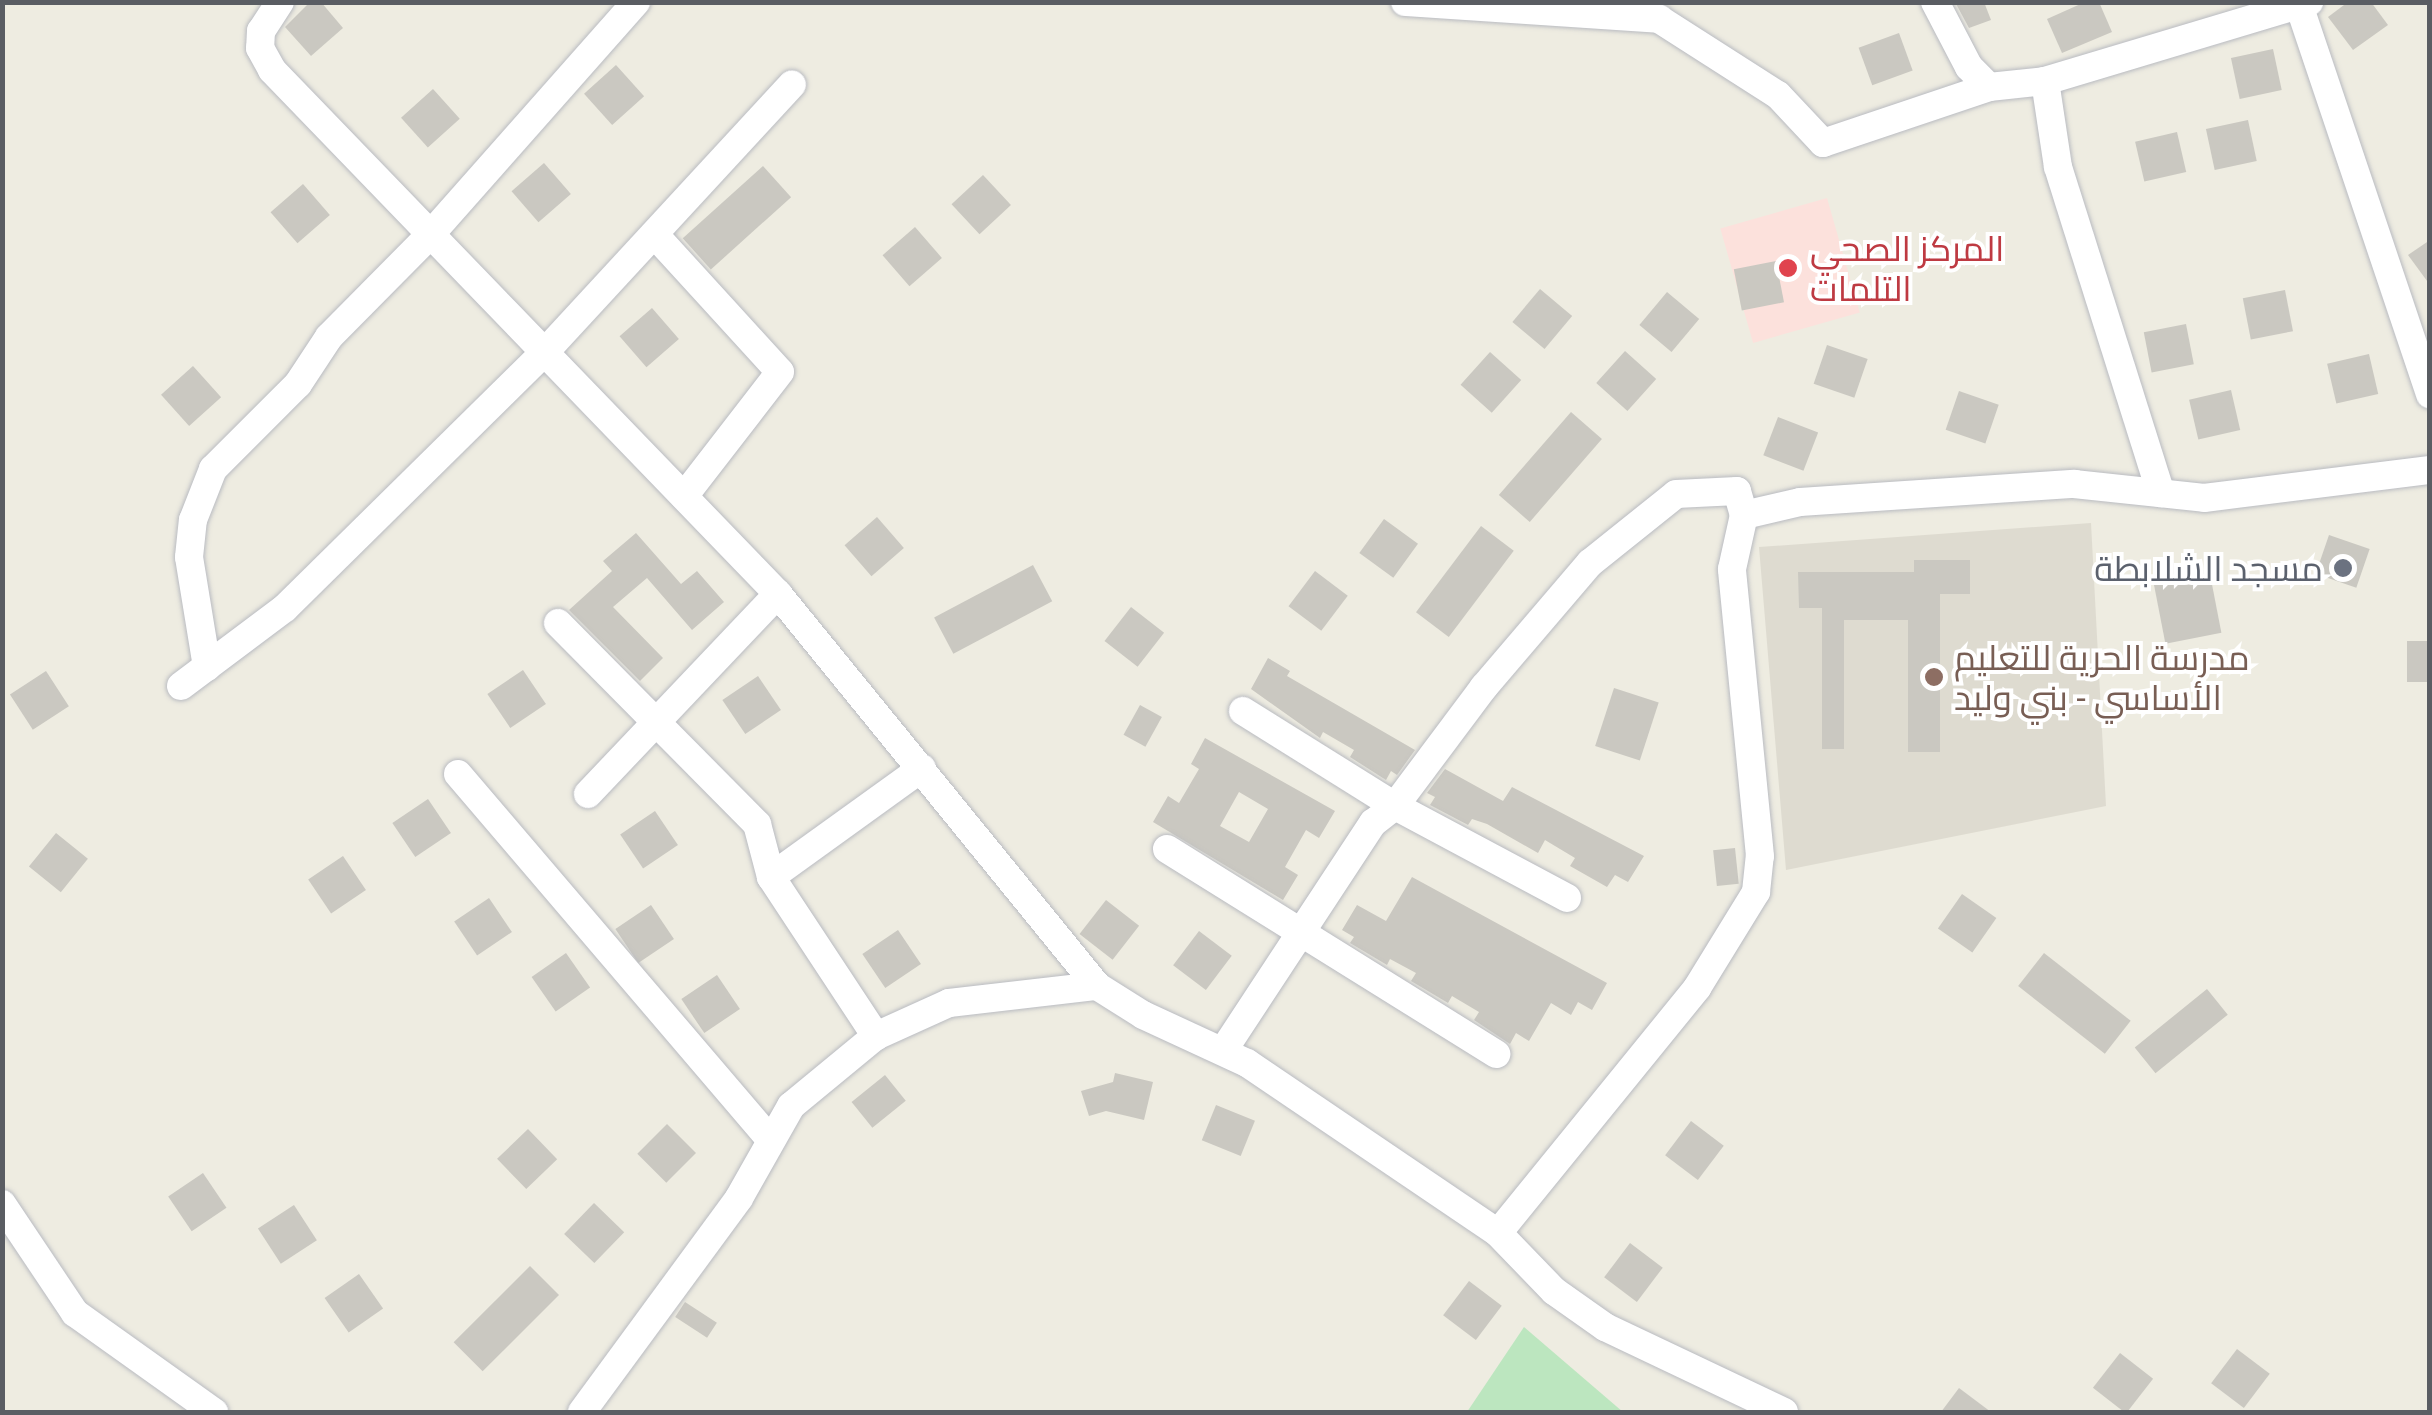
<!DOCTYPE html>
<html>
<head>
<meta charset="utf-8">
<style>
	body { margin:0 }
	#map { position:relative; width:2432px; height:1415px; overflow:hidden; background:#eeece1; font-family:Ubuntu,Cairo,sans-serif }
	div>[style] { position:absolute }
	.education>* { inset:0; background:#dedbd0 }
	.medical>* { inset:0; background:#fce1dc; transform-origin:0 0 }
	.green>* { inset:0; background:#bce6bf }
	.building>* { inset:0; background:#cac8c1; transform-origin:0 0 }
	.roads { filter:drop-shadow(0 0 2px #b9bbc1) drop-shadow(0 0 2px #b9bbc1) }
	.minor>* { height:28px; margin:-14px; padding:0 14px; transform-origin:14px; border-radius:14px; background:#fff }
	.dots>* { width:28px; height:28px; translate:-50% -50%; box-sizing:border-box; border:5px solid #fff; border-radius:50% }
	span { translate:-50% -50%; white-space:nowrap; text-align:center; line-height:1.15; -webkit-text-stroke:8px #fff; paint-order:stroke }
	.health-label { font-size:35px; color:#be3a42 }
	.left { translate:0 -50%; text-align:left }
	.worship-label { font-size:35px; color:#5b616d }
	.right { translate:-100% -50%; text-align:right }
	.education-label { font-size:35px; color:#785e54 }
	.frame { position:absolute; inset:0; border:5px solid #5a5d63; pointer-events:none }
</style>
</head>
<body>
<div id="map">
	<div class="education">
		<div style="clip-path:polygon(2091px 523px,2106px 806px,1786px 870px,1759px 547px)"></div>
	</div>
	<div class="medical">
		<div style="left:1827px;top:198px;width:119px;height:111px;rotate:74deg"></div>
	</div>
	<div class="green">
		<div style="clip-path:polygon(1524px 1327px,1623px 1412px,1467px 1412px)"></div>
	</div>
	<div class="building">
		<div style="clip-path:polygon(310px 2px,321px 2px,343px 28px,311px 56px,285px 27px)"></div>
		<div style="clip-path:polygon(1955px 2px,1984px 2px,1991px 20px,1969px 28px)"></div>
		<div style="clip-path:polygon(2085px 2px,2099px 2px,2112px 32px,2062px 53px,2047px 19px)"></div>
		<div style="clip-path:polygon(2348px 2px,2371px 2px,2388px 25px,2353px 50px,2328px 17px)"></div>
		<div style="left:1899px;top:33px;width:40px;height:43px;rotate:70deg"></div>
		<div style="left:2273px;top:49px;width:42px;height:43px;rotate:78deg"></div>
		<div style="left:616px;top:65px;width:42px;height:43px;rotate:48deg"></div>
		<div style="left:433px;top:89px;width:40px;height:43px;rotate:48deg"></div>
		<div style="left:2248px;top:120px;width:42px;height:43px;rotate:78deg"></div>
		<div style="left:2177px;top:132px;width:41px;height:43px;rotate:77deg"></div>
		<div style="left:544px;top:163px;width:41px;height:43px;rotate:49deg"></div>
		<div style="left:763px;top:166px;width:42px;height:108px;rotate:48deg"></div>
		<div style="left:983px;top:175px;width:41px;height:43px;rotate:47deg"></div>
		<div style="left:303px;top:184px;width:41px;height:43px;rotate:49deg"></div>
		<div style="left:915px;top:227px;width:41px;height:43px;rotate:49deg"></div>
		<div style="clip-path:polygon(2430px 240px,2430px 285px,2408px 255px)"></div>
		<div style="left:1776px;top:261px;width:42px;height:43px;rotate:79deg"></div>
		<div style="left:1540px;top:289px;width:42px;height:43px;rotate:40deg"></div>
		<div style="left:2285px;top:290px;width:42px;height:43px;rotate:79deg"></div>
		<div style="left:1667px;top:292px;width:42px;height:43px;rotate:40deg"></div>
		<div style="left:652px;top:308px;width:41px;height:43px;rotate:49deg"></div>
		<div style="left:2186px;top:324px;width:41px;height:43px;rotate:79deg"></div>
		<div style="left:1827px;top:345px;width:43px;height:41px;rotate:19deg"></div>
		<div style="left:1625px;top:351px;width:42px;height:43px;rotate:42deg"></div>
		<div style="left:1490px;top:352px;width:42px;height:44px;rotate:42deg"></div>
		<div style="left:2369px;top:354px;width:41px;height:43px;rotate:77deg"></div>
		<div style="left:193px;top:366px;width:42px;height:43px;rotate:48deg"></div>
		<div style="left:2231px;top:390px;width:41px;height:43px;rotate:77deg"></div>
		<div style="left:1959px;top:391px;width:42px;height:41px;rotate:19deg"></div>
		<div style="left:1571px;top:412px;width:41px;height:110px;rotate:41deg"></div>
		<div style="left:1778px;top:417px;width:43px;height:41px;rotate:21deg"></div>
		<div style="left:877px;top:517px;width:41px;height:43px;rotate:49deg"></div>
		<div style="left:1384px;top:519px;width:42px;height:42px;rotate:36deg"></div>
		<div style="left:1481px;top:526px;width:41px;height:108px;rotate:37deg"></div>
		<div style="clip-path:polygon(636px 533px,681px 584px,697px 571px,724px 602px,692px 630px,647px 578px,613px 607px,663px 658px,640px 681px,569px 610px,612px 571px,603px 561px)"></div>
		<div style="left:2329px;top:535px;width:43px;height:41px;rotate:19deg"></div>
		<div style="clip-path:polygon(1914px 560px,1970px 560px,1970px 594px,1940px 594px,1940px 752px,1908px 752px,1908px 620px,1844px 620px,1844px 749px,1822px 749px,1822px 608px,1799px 608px,1798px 572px,1914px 572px)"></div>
		<div style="left:1033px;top:565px;width:41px;height:112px;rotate:62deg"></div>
		<div style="left:2209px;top:569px;width:65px;height:57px;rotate:79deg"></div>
		<div style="left:1315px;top:571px;width:41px;height:44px;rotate:37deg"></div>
		<div style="left:1131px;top:607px;width:42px;height:43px;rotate:38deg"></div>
		<div style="left:2430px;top:641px;width:41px;height:23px;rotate:90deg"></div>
		<div style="clip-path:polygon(1268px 658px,1290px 671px,1287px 676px,1415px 750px,1397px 775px,1391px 771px,1386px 780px,1350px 757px,1354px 750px,1323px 732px,1320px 738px,1251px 689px)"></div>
		<div style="left:523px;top:670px;width:41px;height:43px;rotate:56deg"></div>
		<div style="left:46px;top:671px;width:42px;height:43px;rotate:57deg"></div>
		<div style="left:758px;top:676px;width:41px;height:43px;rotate:56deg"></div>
		<div style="left:1614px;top:688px;width:47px;height:61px;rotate:18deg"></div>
		<div style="left:1140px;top:705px;width:25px;height:34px;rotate:29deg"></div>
		<div style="clip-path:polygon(evenodd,1205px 738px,1335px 811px,1319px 838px,1306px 830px,1285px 867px,1298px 875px,1283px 900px,1153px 822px,1168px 796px,1179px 803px,1199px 769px,1191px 764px,1205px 738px,1239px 792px,1268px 809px,1249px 842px,1220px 826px,1239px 792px)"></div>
		<div style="clip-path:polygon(1445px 769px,1503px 801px,1512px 787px,1644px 856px,1628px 882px,1615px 875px,1607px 887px,1570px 866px,1575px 858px,1545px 840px,1538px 853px,1487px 824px,1472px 819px,1468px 825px,1430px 805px,1435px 797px,1427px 793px)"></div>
		<div style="left:428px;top:799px;width:41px;height:43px;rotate:56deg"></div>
		<div style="left:655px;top:811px;width:41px;height:42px;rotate:56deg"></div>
		<div style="left:56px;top:833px;width:41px;height:43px;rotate:39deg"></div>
		<div style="left:1735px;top:848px;width:36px;height:22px;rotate:84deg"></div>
		<div style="left:343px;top:856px;width:41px;height:42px;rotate:56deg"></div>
		<div style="clip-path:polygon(1412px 877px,1607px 983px,1592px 1010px,1578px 1002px,1571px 1015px,1551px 1003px,1529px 1041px,1516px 1033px,1510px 1044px,1474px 1020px,1479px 1012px,1452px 996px,1448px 1003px,1411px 981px,1416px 973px,1390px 959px,1387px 965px,1350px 943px,1354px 937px,1342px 930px,1357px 905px,1386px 921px)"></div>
		<div style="left:1962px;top:894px;width:42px;height:42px;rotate:35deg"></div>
		<div style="left:489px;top:898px;width:41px;height:42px;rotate:56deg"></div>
		<div style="left:1106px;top:900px;width:42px;height:43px;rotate:38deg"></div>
		<div style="left:651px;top:905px;width:41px;height:43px;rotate:56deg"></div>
		<div style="left:898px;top:930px;width:41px;height:43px;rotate:56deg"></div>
		<div style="left:1199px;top:931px;width:41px;height:43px;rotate:37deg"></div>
		<div style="left:566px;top:953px;width:42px;height:42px;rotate:55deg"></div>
		<div style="left:2044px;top:953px;width:110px;height:42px;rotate:38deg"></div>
		<div style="left:717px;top:975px;width:41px;height:43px;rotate:56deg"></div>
		<div style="left:2207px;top:989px;width:33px;height:93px;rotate:51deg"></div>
		<div style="clip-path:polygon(1115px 1073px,1153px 1082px,1144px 1120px,1106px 1111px,1089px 1116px,1081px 1091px,1113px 1082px)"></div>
		<div style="left:885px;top:1075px;width:33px;height:43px;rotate:51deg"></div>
		<div style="left:1216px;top:1105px;width:42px;height:38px;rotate:22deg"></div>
		<div style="left:1691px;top:1121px;width:41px;height:43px;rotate:37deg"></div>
		<div style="left:667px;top:1124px;width:41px;height:42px;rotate:45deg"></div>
		<div style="left:528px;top:1129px;width:42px;height:43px;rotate:46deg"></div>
		<div style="left:203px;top:1173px;width:42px;height:42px;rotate:56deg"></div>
		<div style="left:594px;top:1203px;width:42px;height:43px;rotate:44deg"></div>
		<div style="left:294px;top:1205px;width:42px;height:43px;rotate:57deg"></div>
		<div style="left:1630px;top:1243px;width:41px;height:43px;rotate:37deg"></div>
		<div style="left:530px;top:1266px;width:41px;height:108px;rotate:45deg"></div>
		<div style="left:359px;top:1274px;width:42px;height:42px;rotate:55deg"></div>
		<div style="left:1469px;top:1281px;width:41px;height:43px;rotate:37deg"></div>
		<div style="left:685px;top:1302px;width:38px;height:18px;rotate:33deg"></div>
		<div style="left:2237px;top:1349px;width:41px;height:43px;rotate:37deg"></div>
		<div style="left:2120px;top:1353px;width:42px;height:44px;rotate:38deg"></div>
		<div style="clip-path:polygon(1959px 1388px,1991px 1412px,1941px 1412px)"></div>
	</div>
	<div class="roads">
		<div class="minor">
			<div style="left:280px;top:2px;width:35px;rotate:123deg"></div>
			<div style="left:261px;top:31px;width:17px;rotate:93deg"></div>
			<div style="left:260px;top:48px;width:25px;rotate:61deg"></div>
			<div style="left:272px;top:70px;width:728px;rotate:46deg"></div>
			<div style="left:778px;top:594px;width:505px;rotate:50.86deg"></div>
			<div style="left:1405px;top:2px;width:255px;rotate:3.8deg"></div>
			<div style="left:1659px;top:19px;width:141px;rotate:32.6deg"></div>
			<div style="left:1778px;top:95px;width:66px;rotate:46.8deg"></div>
			<div style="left:1823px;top:143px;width:175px;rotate:-18.6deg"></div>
			<div style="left:1935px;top:2px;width:73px;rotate:62.4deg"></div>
			<div style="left:1969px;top:67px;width:28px;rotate:45deg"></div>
			<div style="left:1989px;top:87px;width:56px;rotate:-6.1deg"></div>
			<div style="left:2045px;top:81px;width:276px;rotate:-16.7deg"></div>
			<div style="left:2298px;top:2px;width:414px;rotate:71.4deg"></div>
			<div style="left:2045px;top:81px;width:87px;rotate:81.4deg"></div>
			<div style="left:2058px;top:167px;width:342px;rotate:72.5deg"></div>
			<div style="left:655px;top:235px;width:185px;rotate:47.6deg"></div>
			<div style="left:780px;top:372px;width:157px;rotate:127.7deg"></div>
			<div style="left:558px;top:623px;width:283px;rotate:45.3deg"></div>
			<div style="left:757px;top:824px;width:55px;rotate:75.2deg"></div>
			<div style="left:771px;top:877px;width:191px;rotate:56.6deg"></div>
			<div style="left:207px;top:667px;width:111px;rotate:-99.3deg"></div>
			<div style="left:189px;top:557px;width:37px;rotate:-84deg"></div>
			<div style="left:193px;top:520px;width:55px;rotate:-68.6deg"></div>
			<div style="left:213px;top:469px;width:120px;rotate:-45deg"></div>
			<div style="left:298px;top:384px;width:56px;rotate:-56.6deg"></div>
			<div style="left:329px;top:337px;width:144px;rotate:-45.3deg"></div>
			<div style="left:430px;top:235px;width:311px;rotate:-48.5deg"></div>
			<div style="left:181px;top:686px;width:130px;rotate:-36.9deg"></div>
			<div style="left:285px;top:608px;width:365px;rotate:-44.6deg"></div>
			<div style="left:545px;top:352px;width:364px;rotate:-47.3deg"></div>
			<div style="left:1243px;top:711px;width:179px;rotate:32deg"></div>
			<div style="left:1395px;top:806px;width:195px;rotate:28.1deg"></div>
			<div style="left:458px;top:774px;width:479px;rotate:49.5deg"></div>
			<div style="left:588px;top:794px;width:276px;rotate:-46.5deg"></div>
			<div style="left:1167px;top:849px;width:388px;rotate:31.9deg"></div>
			<div style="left:771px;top:877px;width:186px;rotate:-35.8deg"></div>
			<div style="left:1223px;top:1051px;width:273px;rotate:-56.7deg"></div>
			<div style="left:1373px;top:823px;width:28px;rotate:-38deg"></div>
			<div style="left:1395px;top:806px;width:149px;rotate:-53.2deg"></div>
			<div style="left:1484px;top:687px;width:163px;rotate:-49.5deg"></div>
			<div style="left:1590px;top:563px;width:110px;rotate:-38.7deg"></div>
			<div style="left:1676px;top:494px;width:61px;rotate:-2.8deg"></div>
			<div style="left:1737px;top:491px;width:25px;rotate:74deg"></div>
			<div style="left:2px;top:1204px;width:131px;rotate:56.2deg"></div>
			<div style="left:75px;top:1313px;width:171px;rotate:35.5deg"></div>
			<div style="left:582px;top:1412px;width:265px;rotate:-53.7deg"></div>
			<div style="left:739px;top:1198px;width:106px;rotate:-60.5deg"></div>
			<div style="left:791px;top:1106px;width:110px;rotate:-39.5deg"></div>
			<div style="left:876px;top:1036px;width:80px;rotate:-24.3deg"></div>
			<div style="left:949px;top:1003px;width:149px;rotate:-6.6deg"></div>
			<div style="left:1097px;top:986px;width:54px;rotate:32.2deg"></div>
			<div style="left:1143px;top:1015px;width:115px;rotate:24.8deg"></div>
			<div style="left:1247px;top:1063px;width:303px;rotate:34.1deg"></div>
			<div style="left:1784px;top:1412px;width:198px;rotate:-154.6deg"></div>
			<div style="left:1605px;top:1327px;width:62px;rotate:-144.8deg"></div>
			<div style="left:1554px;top:1291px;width:81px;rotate:-134deg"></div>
			<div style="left:1498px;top:1233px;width:316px;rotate:-50.9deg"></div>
			<div style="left:1697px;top:988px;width:113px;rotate:-58.4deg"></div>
			<div style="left:1756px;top:892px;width:36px;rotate:-84deg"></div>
			<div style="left:1760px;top:856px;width:288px;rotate:-95.6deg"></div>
			<div style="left:1732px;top:569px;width:55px;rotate:-77.5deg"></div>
			<div style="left:1744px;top:515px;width:57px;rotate:-13.1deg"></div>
			<div style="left:1800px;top:502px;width:275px;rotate:-3.8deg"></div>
			<div style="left:2074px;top:484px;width:131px;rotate:6.1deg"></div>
			<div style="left:2204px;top:498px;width:228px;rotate:-7.1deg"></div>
		</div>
	</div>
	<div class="dots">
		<div style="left:1788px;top:268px;background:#e0444e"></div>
		<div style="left:2343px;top:568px;background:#6b7280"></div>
		<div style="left:1934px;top:677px;background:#8d6e63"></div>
	</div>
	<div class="health-label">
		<span class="left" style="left:1810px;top:268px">المركز الصحي<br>التلمات</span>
	</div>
	<div class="worship-label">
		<span class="right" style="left:2323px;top:568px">مسجد الشلابطة</span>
	</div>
	<div class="education-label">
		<span class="left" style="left:1954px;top:677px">مدرسة الحرية للتعليم<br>الأساسي - بني وليد</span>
	</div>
	<div class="frame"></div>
</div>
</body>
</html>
